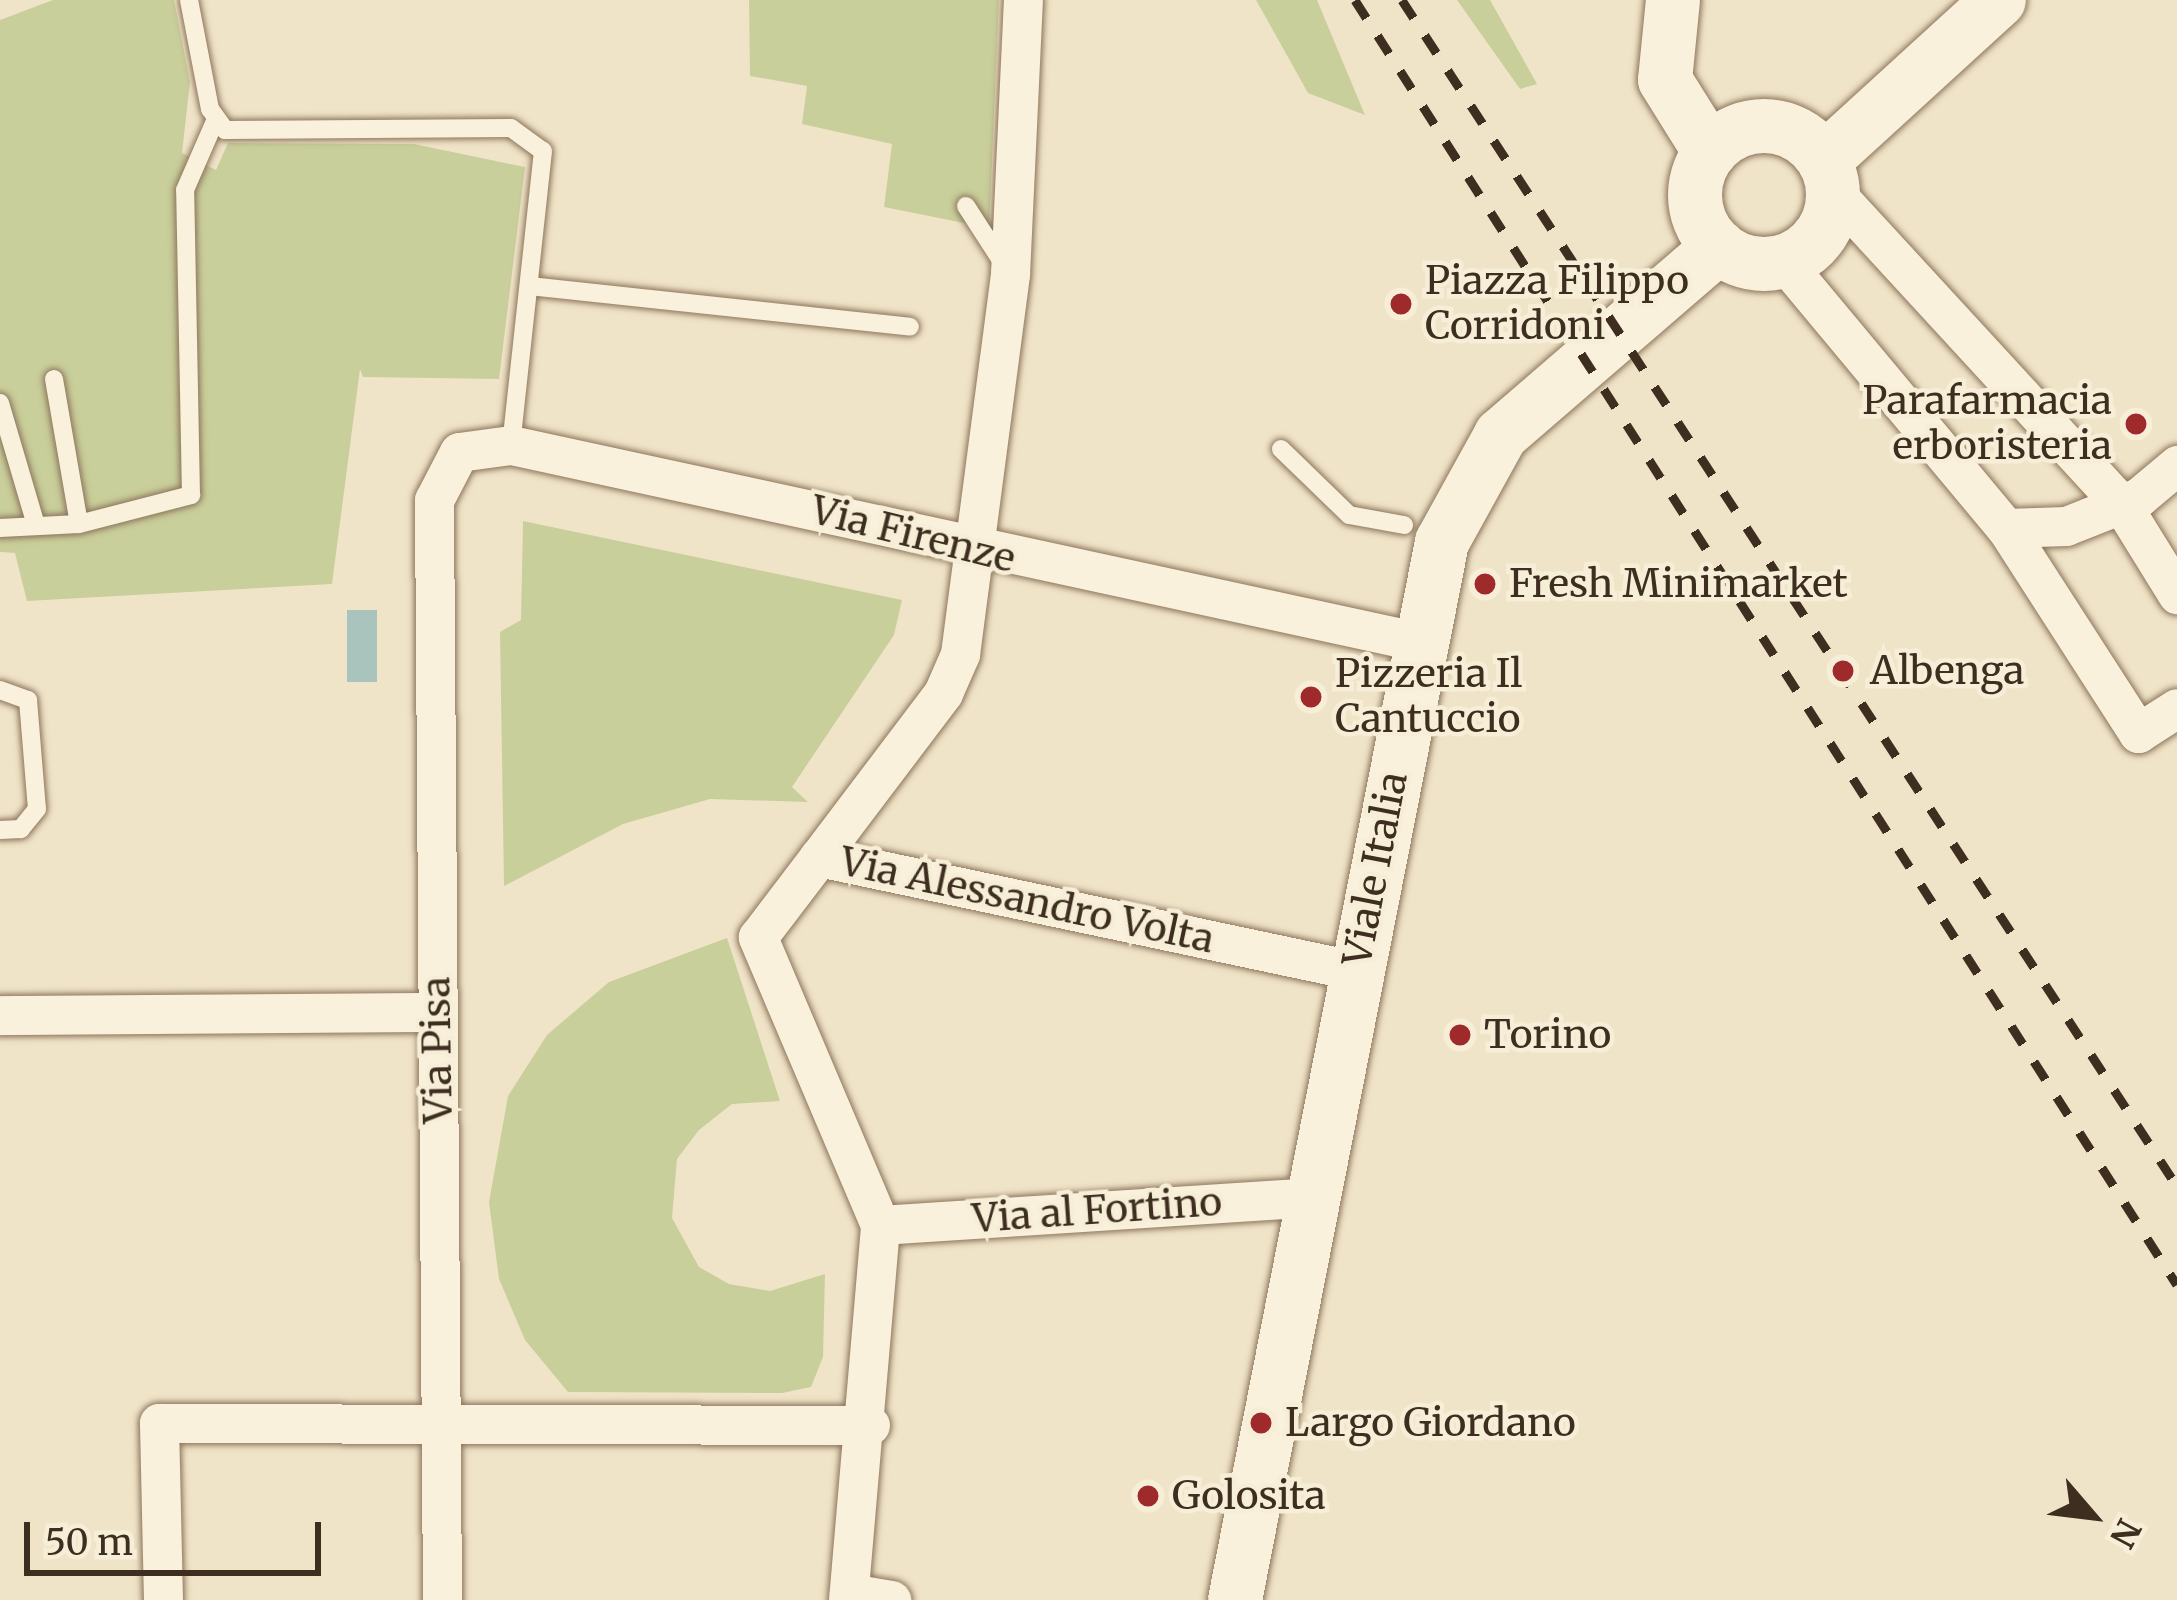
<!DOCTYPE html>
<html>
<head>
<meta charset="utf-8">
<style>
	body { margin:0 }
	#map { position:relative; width:2177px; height:1600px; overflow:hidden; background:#f0e4c8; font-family:Merriweather,serif }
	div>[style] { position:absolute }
	.green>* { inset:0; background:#c9cf9b }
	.water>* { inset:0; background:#a9c4bc; transform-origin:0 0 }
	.roads { filter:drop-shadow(0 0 3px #8d765c) drop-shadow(0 0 3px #8d765c) }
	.lane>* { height:18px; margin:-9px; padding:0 9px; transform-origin:9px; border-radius:9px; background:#faf1dc }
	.street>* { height:39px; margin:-19.5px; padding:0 19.5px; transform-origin:19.5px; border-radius:19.5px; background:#faf1dc }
	.secondary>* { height:54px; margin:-27px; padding:0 27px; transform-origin:27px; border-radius:27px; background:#faf1dc }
	.secondary>.ring { margin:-27px; padding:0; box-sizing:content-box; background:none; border:54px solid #faf1dc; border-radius:50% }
	.rail>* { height:9px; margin-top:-4.5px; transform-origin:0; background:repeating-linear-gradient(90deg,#3d2e20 0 21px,transparent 0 42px) }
	.dots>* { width:33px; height:33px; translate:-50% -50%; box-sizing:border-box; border:6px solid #f7eed8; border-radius:50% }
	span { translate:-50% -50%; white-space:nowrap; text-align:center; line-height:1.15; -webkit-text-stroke:9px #f7eed8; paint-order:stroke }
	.poi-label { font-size:39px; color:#3d2e20 }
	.left { translate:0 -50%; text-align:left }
	.right { translate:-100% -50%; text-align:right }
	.street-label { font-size:39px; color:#3d2e20 }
	.north { position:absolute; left:2033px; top:1456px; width:120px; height:120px; -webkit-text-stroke:9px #f7eed8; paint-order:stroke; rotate:118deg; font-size:33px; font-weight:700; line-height:48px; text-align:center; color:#3d2e20 }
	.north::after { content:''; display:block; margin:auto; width:42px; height:54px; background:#3d2e20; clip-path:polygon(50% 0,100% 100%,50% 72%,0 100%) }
	.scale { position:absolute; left:24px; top:1522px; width:297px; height:54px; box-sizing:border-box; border:6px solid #3d2e20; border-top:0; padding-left:15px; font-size:36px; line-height:42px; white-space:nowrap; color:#3d2e20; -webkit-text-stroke:9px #f7eed8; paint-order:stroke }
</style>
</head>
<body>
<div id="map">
	<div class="green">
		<div style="clip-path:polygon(53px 0,174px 0,190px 82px,182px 153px,216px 170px,228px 143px,414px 144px,525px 167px,499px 379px,363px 377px,360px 369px,332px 584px,27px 601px,15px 553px,0 552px,0 20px)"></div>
		<div style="clip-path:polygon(749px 0,999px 0,989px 228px,884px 207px,892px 144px,802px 124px,807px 86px,750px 76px)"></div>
		<div style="clip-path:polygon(1256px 0,1317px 0,1365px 115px,1308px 93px)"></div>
		<div style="clip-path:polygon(1457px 0,1490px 0,1537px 84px,1520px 89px)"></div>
		<div style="clip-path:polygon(523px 521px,902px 600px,894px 635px,792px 787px,808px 802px,710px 799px,623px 824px,504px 886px,500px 632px,521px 620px)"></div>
		<div style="clip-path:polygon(727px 938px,780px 1101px,732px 1104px,699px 1130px,677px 1159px,672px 1218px,699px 1267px,729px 1284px,770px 1291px,825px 1274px,823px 1357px,811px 1387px,782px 1393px,568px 1392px,525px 1340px,499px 1279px,489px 1202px,508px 1096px,547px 1035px,609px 982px)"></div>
	</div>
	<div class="water">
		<div style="left:347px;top:610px;width:30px;height:72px"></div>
	</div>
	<div class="roads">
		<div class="lane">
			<div style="left:189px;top:0;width:111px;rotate:79.1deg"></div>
			<div style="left:210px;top:109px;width:26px;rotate:54deg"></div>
			<div style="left:225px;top:130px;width:286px;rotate:-0.4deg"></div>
			<div style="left:511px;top:128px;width:39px;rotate:36deg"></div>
			<div style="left:543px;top:151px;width:296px;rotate:96.2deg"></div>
			<div style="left:966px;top:206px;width:70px;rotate:57.2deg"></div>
			<div style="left:529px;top:286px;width:383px;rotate:6.1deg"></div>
			<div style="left:54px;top:379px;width:147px;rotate:80.2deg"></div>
			<div style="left:0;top:403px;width:127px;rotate:73.6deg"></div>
			<div style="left:1281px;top:449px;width:95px;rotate:44.1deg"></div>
			<div style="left:1349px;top:515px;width:56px;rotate:10.3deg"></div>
			<div style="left:0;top:528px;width:79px;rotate:-2.9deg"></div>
			<div style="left:79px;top:524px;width:116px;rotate:-14.5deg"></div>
			<div style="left:191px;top:495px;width:305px;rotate:-91.1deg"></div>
			<div style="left:185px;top:190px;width:75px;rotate:-66.5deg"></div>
			<div style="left:0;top:690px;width:30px;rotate:20deg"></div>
			<div style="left:28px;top:700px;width:109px;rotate:85.3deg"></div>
			<div style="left:37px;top:809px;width:26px;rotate:129deg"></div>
			<div style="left:21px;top:829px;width:21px;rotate:177deg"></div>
		</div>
		<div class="street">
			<div style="left:1833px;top:191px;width:427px;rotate:47.4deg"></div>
			<div style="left:2122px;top:505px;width:105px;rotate:58.3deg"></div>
			<div style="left:1784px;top:262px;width:346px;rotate:50.2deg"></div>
			<div style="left:2006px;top:528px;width:244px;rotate:57.2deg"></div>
			<div style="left:2138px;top:733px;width:46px;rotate:-32.7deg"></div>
			<div style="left:2006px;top:528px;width:60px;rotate:-1.9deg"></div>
			<div style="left:2066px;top:526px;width:79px;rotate:-21.7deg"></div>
			<div style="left:2139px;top:497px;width:50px;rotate:-40.1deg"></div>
			<div style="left:819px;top:857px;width:206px;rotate:-52.9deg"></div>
			<div style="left:943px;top:693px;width:43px;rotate:-66.4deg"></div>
			<div style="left:960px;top:654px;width:383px;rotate:-82.5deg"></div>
			<div style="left:1010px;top:274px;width:274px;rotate:-87.3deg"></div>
			<div style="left:0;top:1015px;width:437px;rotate:-0.4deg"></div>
			<div style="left:880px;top:1225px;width:435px;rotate:-3.7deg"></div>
			<div style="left:849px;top:1593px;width:43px;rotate:9.5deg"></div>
			<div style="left:163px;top:1600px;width:177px;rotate:-91.3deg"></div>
			<div style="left:159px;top:1423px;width:711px;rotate:0.16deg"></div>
			<div style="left:442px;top:1600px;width:1100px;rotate:-90.42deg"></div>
			<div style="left:434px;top:500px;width:54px;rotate:-62.5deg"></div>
			<div style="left:459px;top:452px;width:52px;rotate:-7.7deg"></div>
			<div style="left:511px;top:445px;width:930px;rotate:12.23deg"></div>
			<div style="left:848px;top:1600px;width:376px;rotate:-85.1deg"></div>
			<div style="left:880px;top:1225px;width:313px;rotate:-113deg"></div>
			<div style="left:758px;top:937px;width:101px;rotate:-52.7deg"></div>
			<div style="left:819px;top:857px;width:550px;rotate:11.96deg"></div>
		</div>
		<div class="secondary">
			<div style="left:1673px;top:0;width:80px;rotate:95.7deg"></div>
			<div style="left:1665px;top:80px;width:85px;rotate:58deg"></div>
			<div class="ring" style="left:1695px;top:126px;width:84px;height:84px"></div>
			<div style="left:1824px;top:160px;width:237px;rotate:-42.4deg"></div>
			<div style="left:1235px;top:1600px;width:1078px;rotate:-78.93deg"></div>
			<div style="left:1442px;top:542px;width:122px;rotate:-61.1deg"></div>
			<div style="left:1501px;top:435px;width:288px;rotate:-40.8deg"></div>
		</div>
	</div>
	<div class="rail">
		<div style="left:1355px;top:0;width:1525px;rotate:57.39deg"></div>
		<div style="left:1402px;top:0;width:1417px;rotate:56.84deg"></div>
	</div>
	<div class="dots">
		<div style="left:1401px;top:304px;background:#9e2a2b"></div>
		<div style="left:2136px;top:424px;background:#9e2a2b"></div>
		<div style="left:1485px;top:584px;background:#9e2a2b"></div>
		<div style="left:1843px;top:671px;background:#9e2a2b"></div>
		<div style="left:1311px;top:697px;background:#9e2a2b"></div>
		<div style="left:1460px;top:1035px;background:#9e2a2b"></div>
		<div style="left:1261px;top:1423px;background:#9e2a2b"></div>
		<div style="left:1148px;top:1496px;background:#9e2a2b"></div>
	</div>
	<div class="poi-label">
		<span class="left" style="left:1425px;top:304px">Piazza Filippo<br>Corridoni</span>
		<span class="right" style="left:2112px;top:424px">Parafarmacia<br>erboristeria</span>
		<span class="left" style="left:1509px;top:584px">Fresh Minimarket</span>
		<span class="left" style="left:1870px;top:671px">Albenga</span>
		<span class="left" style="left:1335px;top:697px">Pizzeria Il<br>Cantuccio</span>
		<span class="left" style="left:1484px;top:1035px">Torino</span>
		<span class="left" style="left:1285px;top:1423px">Largo Giordano</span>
		<span class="left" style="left:1172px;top:1496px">Golosita</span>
	</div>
	<div class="street-label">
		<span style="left:913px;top:535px;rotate:14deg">Via Firenze</span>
		<span style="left:1376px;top:869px;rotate:-79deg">Viale Italia</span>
		<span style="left:1027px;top:901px;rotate:12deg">Via Alessandro Volta</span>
		<span style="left:438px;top:1050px;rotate:-91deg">Via Pisa</span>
		<span style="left:1097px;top:1211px;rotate:-4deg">Via al Fortino</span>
	</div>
	<div class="north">N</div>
	<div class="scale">50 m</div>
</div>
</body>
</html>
